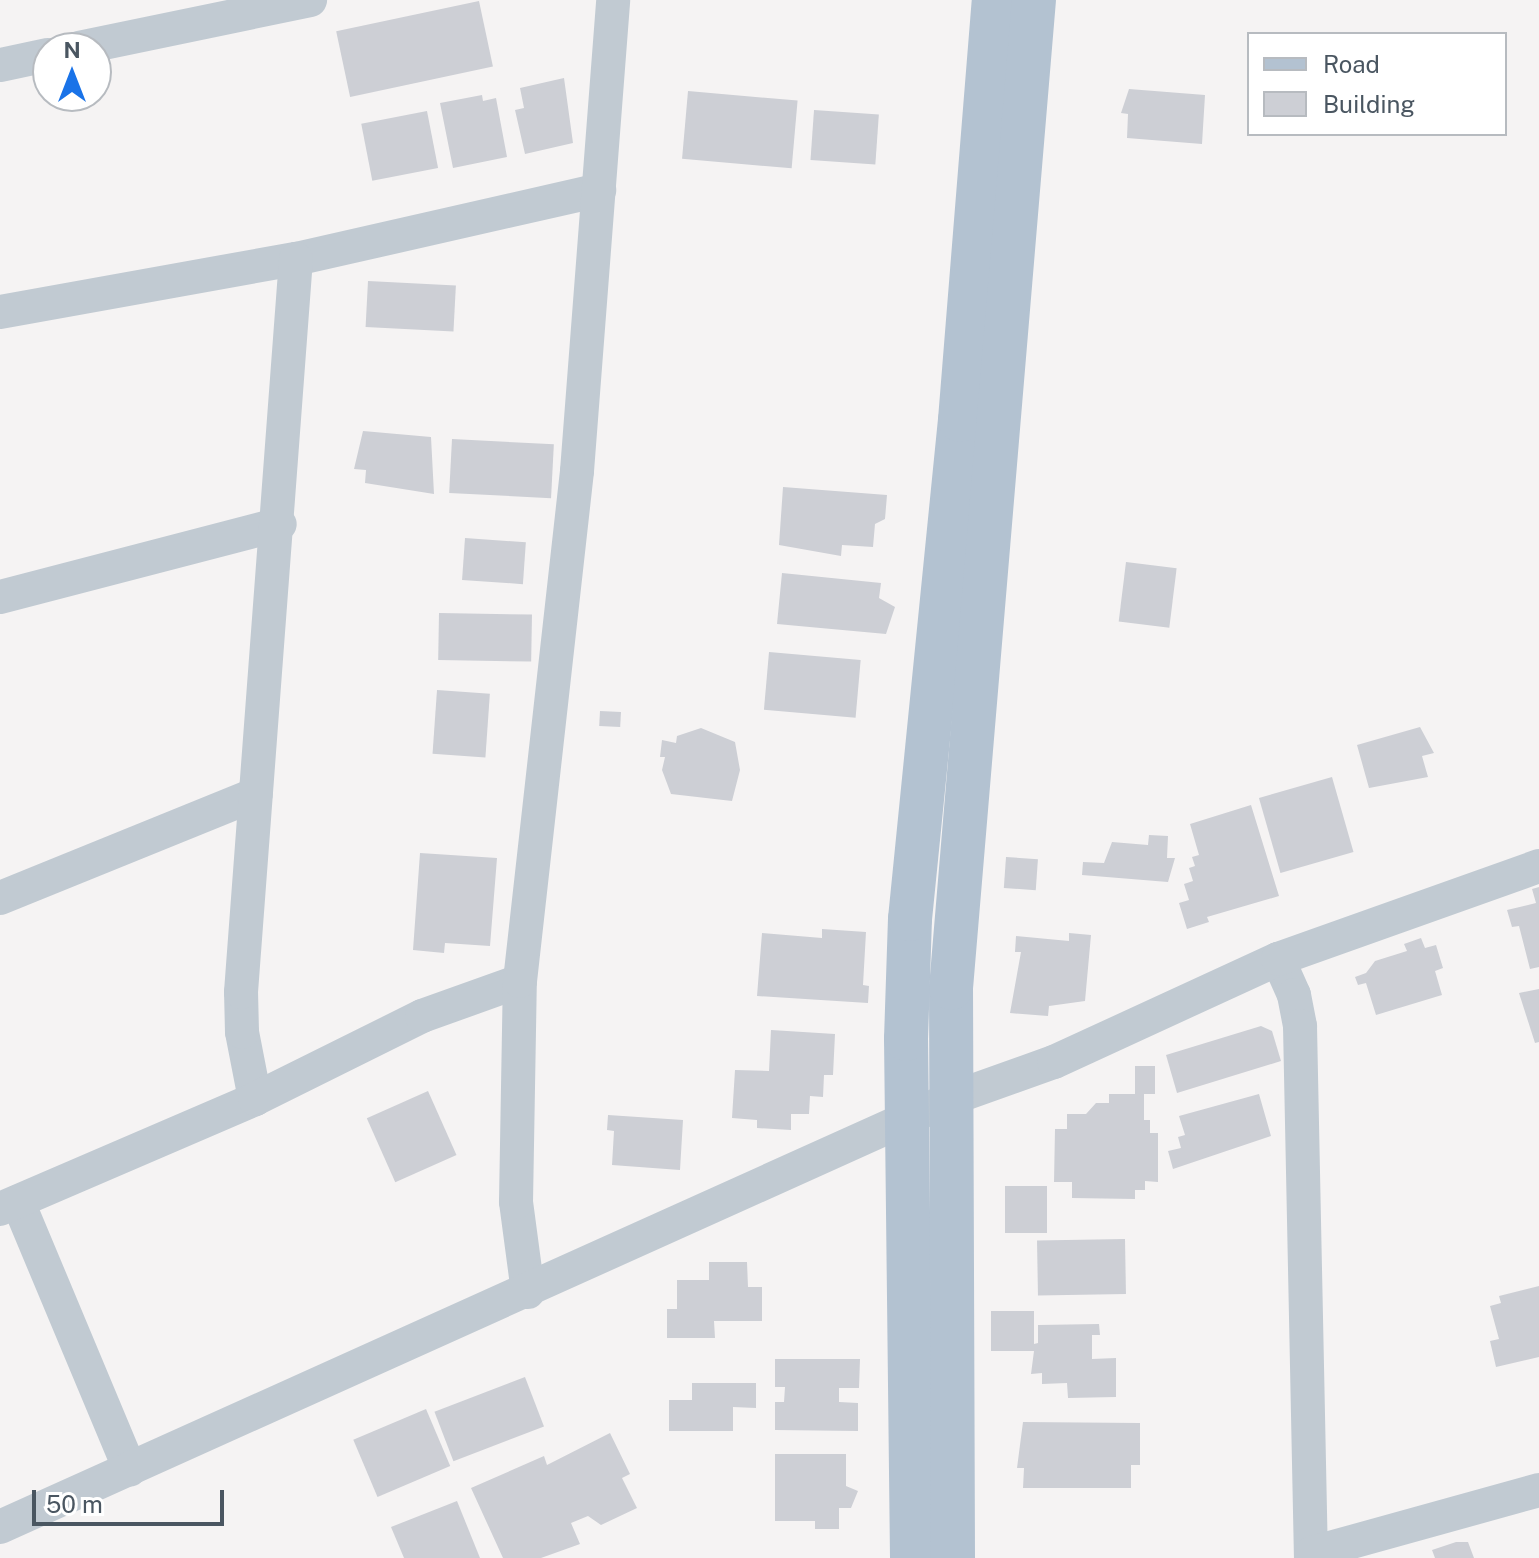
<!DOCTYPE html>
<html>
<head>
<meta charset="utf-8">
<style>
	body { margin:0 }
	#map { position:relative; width:1539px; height:1558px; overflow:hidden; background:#f5f3f3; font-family:"Public Sans",sans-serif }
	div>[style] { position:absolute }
	.building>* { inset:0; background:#cdcfd5; transform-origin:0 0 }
	.minor>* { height:34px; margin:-17px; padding:0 17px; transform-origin:17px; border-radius:17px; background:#c1cad2 }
	.major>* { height:44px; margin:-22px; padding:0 22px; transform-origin:22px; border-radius:22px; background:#b3c2d1 }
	span { translate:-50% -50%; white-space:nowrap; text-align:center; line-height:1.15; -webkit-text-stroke:6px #fff; paint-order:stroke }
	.legend { position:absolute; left:1247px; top:32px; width:260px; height:104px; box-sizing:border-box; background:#fff; border:2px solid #b7bbc0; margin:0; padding:10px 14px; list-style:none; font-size:24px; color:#4a5661 }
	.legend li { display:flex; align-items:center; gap:16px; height:40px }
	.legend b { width:40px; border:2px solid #b7bbc0 }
	.north { position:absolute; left:32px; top:32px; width:80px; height:80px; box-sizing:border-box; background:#fff; border:2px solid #b7bbc0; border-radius:50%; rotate:0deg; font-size:22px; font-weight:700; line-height:32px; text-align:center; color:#4a5661 }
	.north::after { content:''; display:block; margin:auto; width:28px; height:36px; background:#1a73e8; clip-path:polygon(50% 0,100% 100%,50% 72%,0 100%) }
	.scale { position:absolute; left:32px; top:1490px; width:192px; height:36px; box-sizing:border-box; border:4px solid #4a5661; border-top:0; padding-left:10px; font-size:24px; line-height:28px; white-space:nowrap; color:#4a5661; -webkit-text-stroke:6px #fff; paint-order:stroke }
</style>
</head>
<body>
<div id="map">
	<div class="building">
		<div style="left:479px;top:1px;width:67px;height:146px;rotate:78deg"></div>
		<div style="clip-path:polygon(564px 78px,573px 143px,525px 154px,515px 110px,524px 108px,520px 88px)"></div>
		<div style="clip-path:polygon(1129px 89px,1205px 95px,1202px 144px,1127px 138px,1128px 114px,1121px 113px)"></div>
		<div style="left:688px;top:91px;width:110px;height:68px;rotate:5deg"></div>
		<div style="clip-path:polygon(482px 95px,483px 101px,496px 98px,507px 157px,453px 168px,440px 103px)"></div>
		<div style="left:814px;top:110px;width:65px;height:50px;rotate:4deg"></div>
		<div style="left:427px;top:111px;width:58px;height:67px;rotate:79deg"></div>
		<div style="left:368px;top:281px;width:88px;height:46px;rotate:3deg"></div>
		<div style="clip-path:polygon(363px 431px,431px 437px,434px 494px,365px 483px,366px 470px,354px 469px)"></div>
		<div style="left:452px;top:439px;width:102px;height:54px;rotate:3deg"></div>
		<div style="clip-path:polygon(783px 487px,887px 495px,885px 519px,875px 524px,873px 547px,842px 545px,841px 556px,779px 545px)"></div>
		<div style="left:465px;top:538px;width:61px;height:42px;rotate:4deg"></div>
		<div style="left:1126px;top:562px;width:51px;height:60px;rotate:7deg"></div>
		<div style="clip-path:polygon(782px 573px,881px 583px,879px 598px,895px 607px,886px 634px,777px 624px)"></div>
		<div style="left:439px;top:613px;width:93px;height:47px;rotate:1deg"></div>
		<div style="left:769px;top:652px;width:92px;height:58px;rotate:5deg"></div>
		<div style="left:437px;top:690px;width:53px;height:64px;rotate:4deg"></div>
		<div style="left:600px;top:711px;width:21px;height:15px;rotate:3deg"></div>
		<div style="clip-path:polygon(1420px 727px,1434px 753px,1422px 756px,1428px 777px,1369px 788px,1357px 745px)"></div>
		<div style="clip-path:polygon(701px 728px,735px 742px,740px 770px,732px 801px,671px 794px,662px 770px,665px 757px,660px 757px,662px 740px,676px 743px,677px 736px)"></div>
		<div style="left:1332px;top:777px;width:78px;height:76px;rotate:74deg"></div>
		<div style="clip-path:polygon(1251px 805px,1279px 896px,1207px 917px,1209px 922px,1187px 929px,1179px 903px,1189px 900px,1184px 884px,1193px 881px,1189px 868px,1195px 866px,1192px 857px,1199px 855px,1190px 824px)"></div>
		<div style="clip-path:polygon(1149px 835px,1168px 836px,1167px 858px,1175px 858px,1168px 882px,1082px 875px,1083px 862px,1104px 863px,1112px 842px,1148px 845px)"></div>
		<div style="clip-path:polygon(420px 853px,497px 858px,490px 946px,445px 943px,444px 953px,413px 950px)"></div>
		<div style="left:1006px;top:857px;width:32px;height:31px;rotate:4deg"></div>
		<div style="clip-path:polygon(1539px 887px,1539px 967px,1530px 969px,1519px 926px,1512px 927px,1507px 910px,1536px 903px,1532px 889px)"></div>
		<div style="clip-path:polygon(822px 929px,866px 932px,863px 985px,869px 986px,868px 1003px,757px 996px,762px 933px,822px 938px)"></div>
		<div style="clip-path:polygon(1069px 933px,1091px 935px,1085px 1001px,1049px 1006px,1048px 1016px,1010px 1013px,1021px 952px,1015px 952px,1016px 936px,1069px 941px)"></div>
		<div style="clip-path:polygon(1421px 938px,1425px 948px,1436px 945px,1443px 968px,1435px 971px,1442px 995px,1376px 1015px,1366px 983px,1358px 985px,1355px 977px,1366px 973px,1375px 961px,1407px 951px,1404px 944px)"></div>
		<div style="clip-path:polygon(1539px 989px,1539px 1042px,1535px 1043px,1519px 993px)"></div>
		<div style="clip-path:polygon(1261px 1026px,1272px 1031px,1281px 1061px,1177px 1093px,1166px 1055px)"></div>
		<div style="clip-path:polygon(771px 1030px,835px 1034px,833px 1075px,824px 1075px,823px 1097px,810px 1096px,809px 1114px,791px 1114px,791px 1130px,757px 1128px,757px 1120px,732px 1118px,735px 1070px,769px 1071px)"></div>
		<div style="clip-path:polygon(1135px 1066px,1155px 1066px,1155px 1094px,1144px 1094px,1144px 1120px,1150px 1120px,1150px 1133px,1158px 1133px,1158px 1182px,1145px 1181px,1145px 1190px,1135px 1190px,1135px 1199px,1072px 1198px,1072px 1182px,1054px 1182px,1055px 1129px,1067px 1129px,1067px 1114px,1086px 1114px,1096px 1103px,1109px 1103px,1109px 1094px,1135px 1094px)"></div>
		<div style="left:428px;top:1091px;width:70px;height:67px;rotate:66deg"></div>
		<div style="clip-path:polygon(1259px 1094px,1271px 1136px,1173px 1169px,1168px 1151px,1181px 1148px,1178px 1137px,1185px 1135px,1179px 1116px)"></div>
		<div style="clip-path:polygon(608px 1115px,683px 1120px,680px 1170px,612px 1165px,614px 1131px,607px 1130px)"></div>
		<div style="left:1005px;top:1186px;width:42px;height:47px"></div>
		<div style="left:1125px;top:1239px;width:55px;height:88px;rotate:89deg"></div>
		<div style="clip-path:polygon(709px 1262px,747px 1262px,748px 1287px,762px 1287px,762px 1321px,714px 1321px,715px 1338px,667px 1338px,667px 1309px,677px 1309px,677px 1280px,709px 1280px)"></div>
		<div style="clip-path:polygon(1539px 1286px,1539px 1357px,1496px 1367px,1490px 1341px,1499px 1339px,1490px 1306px,1501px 1303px,1499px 1296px)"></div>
		<div style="clip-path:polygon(991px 1311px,1034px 1311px,1034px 1344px,1038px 1343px,1038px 1325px,1099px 1324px,1100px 1335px,1092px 1335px,1092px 1359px,1116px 1358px,1116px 1397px,1068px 1398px,1067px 1383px,1042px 1384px,1042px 1373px,1031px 1374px,1034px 1351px,991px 1351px)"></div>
		<div style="clip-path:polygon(775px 1359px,860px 1359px,859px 1388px,839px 1388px,839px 1402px,858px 1403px,858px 1431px,775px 1430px,775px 1402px,784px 1402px,785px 1387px,775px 1387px)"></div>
		<div style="left:525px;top:1377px;width:53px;height:97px;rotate:69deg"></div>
		<div style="clip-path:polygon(692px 1383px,756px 1383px,756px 1408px,733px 1407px,733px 1431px,669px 1431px,669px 1400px,692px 1400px)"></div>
		<div style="left:426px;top:1409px;width:62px;height:79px;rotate:67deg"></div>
		<div style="clip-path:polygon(1023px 1422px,1140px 1423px,1140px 1465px,1131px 1465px,1131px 1488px,1023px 1488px,1024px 1468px,1017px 1468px)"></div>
		<div style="clip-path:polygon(610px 1433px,630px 1474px,622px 1478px,637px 1508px,601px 1525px,588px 1516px,571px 1523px,580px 1544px,541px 1558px,503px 1558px,471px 1488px,544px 1456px,547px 1465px)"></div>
		<div style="clip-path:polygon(775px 1454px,846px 1454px,846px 1486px,858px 1491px,851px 1508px,839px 1508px,839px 1529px,815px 1529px,815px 1521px,775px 1521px)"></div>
		<div style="clip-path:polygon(457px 1501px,480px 1558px,404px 1558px,391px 1527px)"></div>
		<div style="clip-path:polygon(1456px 1542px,1468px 1542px,1474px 1558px,1435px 1558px,1432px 1550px)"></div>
	</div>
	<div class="minor">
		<div style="left:79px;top:48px;width:236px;rotate:-11.7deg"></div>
		<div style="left:0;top:65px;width:49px;rotate:-11.8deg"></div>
		<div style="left:0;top:312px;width:301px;rotate:-10.2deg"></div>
		<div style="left:296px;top:259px;width:311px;rotate:-12.8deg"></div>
		<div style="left:0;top:597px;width:289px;rotate:-14.6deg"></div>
		<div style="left:0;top:898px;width:276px;rotate:-22.1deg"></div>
		<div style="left:1278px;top:959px;width:39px;rotate:66deg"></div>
		<div style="left:1294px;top:995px;width:32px;rotate:79deg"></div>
		<div style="left:1300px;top:1026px;width:532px;rotate:88.82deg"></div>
		<div style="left:255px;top:1099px;width:68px;rotate:-101deg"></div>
		<div style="left:242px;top:1032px;width:40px;rotate:-91.4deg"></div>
		<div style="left:241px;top:992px;width:735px;rotate:-85.71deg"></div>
		<div style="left:18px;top:1202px;width:290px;rotate:67.3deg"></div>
		<div style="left:0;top:1209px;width:278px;rotate:-23.3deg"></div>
		<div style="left:255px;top:1099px;width:186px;rotate:-26.4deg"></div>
		<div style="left:422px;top:1016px;width:104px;rotate:-19.7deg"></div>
		<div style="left:528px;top:1292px;width:91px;rotate:-97.6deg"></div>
		<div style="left:516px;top:1202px;width:221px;rotate:-89deg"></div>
		<div style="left:520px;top:981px;width:513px;rotate:-83.62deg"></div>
		<div style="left:577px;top:471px;width:472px;rotate:-85.6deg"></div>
		<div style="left:0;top:1527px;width:1042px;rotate:-24.25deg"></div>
		<div style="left:950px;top:1099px;width:110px;rotate:-19.6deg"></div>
		<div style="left:1054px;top:1062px;width:247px;rotate:-24.7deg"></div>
		<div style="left:1278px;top:959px;width:277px;rotate:-19.6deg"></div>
		<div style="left:1312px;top:1553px;width:236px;rotate:-15.5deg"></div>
	</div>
	<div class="major">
		<div style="left:912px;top:1558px;width:519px;rotate:-90.66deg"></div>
		<div style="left:906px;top:1039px;width:120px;rotate:-88.1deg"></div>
		<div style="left:910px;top:919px;width:501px;rotate:-84.28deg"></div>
		<div style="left:960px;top:420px;width:421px;rotate:-85.4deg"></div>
		<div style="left:953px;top:1558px;width:570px;rotate:-90.2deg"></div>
		<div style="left:951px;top:988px;width:991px;rotate:-85.2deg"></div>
	</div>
	<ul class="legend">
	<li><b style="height:10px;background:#b3c2d1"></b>Road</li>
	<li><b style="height:22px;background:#cdcfd5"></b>Building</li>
	</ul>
	<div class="north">N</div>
	<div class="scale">50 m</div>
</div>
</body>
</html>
